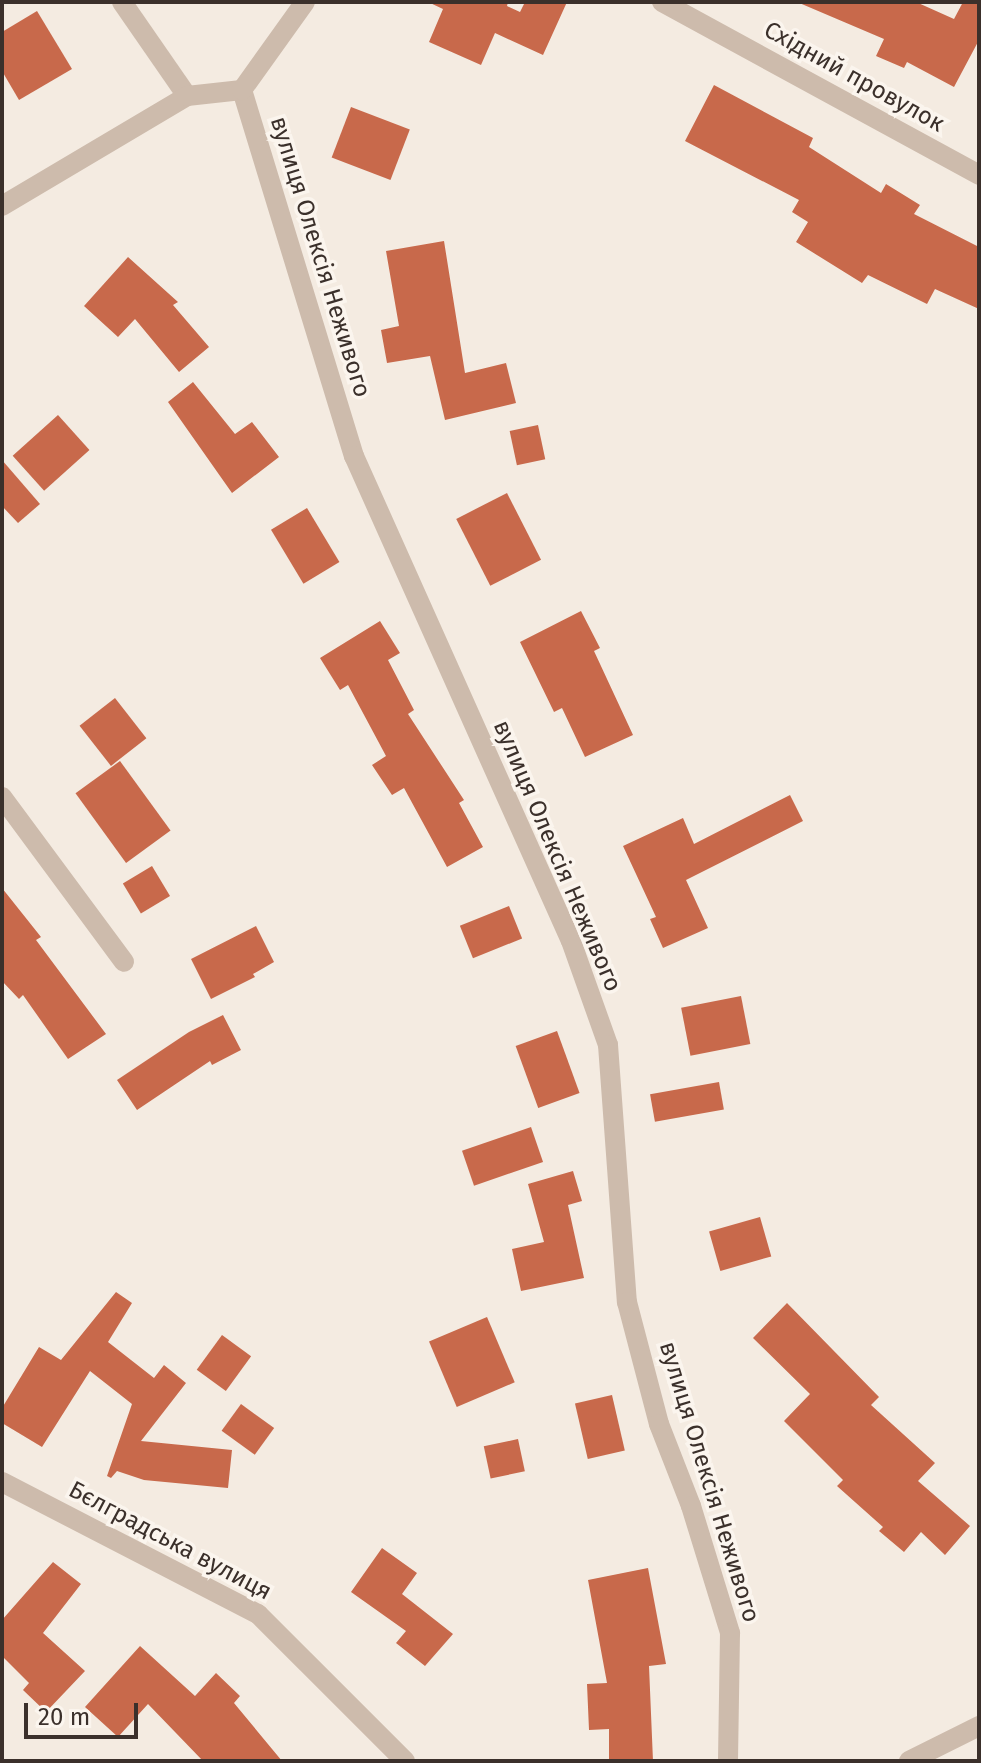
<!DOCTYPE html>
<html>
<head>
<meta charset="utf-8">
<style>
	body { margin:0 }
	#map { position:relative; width:981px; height:1763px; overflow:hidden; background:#f4ebe1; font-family:"Fira Sans",sans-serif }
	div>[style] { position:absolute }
	.building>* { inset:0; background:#c8694b; transform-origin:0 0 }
	.minor>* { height:20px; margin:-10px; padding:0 10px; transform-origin:10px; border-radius:10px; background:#cdbbac }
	span { translate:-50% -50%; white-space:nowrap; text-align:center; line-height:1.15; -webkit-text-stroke:7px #fbf5ee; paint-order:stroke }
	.street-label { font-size:24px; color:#3b302b }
	.frame { position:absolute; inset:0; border:4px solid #3b302b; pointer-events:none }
	.scale { position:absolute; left:24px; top:1703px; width:114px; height:36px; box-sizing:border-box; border:4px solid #3b302b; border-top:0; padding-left:10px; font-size:24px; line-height:28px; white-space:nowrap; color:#3b302b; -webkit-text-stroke:6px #fbf5ee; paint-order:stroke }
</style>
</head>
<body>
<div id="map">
	<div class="building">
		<div style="clip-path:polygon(428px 2px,508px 2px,507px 6px,520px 12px,525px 2px,567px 2px,543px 55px,495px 33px,481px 65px,429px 42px,443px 9px)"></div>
		<div style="clip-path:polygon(797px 2px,916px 2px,954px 19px,963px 2px,979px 2px,979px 40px,954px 87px,907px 62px,904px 68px,876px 56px,884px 39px)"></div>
		<div style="clip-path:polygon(37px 11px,72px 69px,19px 100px,2px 71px,2px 32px)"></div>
		<div style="clip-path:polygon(714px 85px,813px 138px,809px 147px,881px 193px,886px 184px,920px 205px,914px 214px,979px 247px,979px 309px,935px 289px,927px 304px,868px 275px,862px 283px,796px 242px,808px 222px,792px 212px,799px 200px,685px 141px)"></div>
		<div style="left:351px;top:107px;width:63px;height:54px;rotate:21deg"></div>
		<div style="clip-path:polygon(444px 241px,465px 373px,506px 363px,516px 403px,445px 420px,430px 356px,387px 363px,381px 330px,399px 326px,386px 251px)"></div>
		<div style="clip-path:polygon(128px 257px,178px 302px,173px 305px,209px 347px,179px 372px,135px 319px,118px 337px,84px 306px)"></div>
		<div style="clip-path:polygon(193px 382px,235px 434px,252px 422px,279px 457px,232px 493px,168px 402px)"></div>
		<div style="left:58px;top:415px;width:47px;height:61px;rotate:48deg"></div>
		<div style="left:538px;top:425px;width:35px;height:29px;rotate:78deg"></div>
		<div style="clip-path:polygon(2px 460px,40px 504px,18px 523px,2px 506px)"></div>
		<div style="left:507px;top:493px;width:75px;height:57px;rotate:63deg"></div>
		<div style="left:307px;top:508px;width:63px;height:42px;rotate:59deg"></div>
		<div style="clip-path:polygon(581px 611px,600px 648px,594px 651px,633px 735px,585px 757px,562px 708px,554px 712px,520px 642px)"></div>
		<div style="clip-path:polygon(380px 621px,400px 653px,388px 660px,414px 710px,408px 714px,464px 800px,459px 803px,483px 847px,447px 867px,404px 788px,392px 795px,372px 765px,386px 756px,348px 685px,340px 690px,320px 658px)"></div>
		<div style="left:115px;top:698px;width:51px;height:45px;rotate:52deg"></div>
		<div style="left:120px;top:761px;width:86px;height:55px;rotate:54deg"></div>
		<div style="clip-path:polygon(790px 795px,803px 821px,686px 880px,708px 928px,663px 948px,650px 919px,656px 917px,623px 846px,683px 818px,694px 844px)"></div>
		<div style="left:152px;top:866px;width:35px;height:34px;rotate:59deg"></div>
		<div style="clip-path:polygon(2px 888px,41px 937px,36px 940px,106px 1034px,68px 1059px,23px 995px,19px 999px,2px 981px)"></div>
		<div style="left:509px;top:906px;width:35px;height:53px;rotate:68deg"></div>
		<div style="clip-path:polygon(256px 926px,274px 962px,253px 974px,255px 977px,211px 999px,191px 959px)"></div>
		<div style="left:741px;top:996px;width:49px;height:61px;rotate:79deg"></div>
		<div style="clip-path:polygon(223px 1015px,241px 1050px,212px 1065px,210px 1061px,137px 1110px,117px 1080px,189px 1032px)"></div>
		<div style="left:557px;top:1031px;width:66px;height:44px;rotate:70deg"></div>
		<div style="left:719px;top:1082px;width:28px;height:70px;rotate:80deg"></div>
		<div style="left:531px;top:1127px;width:37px;height:73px;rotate:71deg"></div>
		<div style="clip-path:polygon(573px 1171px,582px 1201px,568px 1205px,584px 1278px,521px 1291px,512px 1249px,544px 1242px,528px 1184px)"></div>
		<div style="left:760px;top:1217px;width:41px;height:53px;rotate:74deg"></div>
		<div style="clip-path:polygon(116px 1292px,132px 1303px,108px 1342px,154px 1378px,164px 1365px,186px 1383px,141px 1441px,232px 1450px,228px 1488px,144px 1480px,117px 1471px,111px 1478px,107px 1476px,132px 1404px,90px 1371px,42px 1447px,2px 1423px,2px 1408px,39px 1347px,61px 1360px)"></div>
		<div style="clip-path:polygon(787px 1303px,879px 1397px,871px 1405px,935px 1463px,918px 1481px,970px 1526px,945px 1555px,921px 1532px,904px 1552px,879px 1531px,883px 1527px,837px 1486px,843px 1480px,784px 1421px,810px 1394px,753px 1338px)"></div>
		<div style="left:487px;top:1317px;width:71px;height:63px;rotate:67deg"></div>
		<div style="left:222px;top:1335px;width:36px;height:43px;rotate:36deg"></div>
		<div style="left:612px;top:1395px;width:57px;height:38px;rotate:77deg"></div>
		<div style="left:241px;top:1404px;width:41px;height:33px;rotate:36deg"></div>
		<div style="left:518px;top:1439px;width:33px;height:35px;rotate:78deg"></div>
		<div style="clip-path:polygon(382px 1548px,417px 1573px,402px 1594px,453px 1634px,425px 1666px,396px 1643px,406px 1631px,351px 1592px)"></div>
		<div style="clip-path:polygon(53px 1562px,81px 1584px,43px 1633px,85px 1671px,46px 1712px,23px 1690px,29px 1683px,2px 1656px,2px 1620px)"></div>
		<div style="clip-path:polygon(648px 1568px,666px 1664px,649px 1666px,653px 1761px,609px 1761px,609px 1729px,589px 1730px,587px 1684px,607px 1683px,588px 1580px)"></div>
		<div style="clip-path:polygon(140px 1646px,195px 1696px,216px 1673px,240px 1696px,234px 1703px,282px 1761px,203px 1761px,148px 1704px,118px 1737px,85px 1707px)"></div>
	</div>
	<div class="minor">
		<div style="left:122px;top:2px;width:114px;rotate:55.3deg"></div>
		<div style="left:662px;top:2px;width:361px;rotate:28.6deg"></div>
		<div style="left:242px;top:90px;width:383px;rotate:73deg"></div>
		<div style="left:354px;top:456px;width:531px;rotate:65.9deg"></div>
		<div style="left:571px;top:941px;width:110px;rotate:70.4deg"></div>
		<div style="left:608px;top:1045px;width:258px;rotate:85.8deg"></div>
		<div style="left:627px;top:1302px;width:126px;rotate:75.3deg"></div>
		<div style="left:659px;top:1424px;width:88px;rotate:68.7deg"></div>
		<div style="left:691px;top:1506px;width:133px;rotate:72.9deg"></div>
		<div style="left:730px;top:1633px;width:128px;rotate:90.9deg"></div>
		<div style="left:2px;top:206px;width:215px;rotate:-30.7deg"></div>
		<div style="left:187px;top:96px;width:55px;rotate:-6.2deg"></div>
		<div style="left:242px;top:90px;width:108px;rotate:-54.4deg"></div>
		<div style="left:2px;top:797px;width:205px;rotate:53.5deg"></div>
		<div style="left:2px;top:1482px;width:288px;rotate:27.3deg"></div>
		<div style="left:258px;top:1614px;width:208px;rotate:45deg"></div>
		<div style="left:909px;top:1761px;width:78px;rotate:-26.6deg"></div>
	</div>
	<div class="street-label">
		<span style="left:854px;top:77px;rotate:29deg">Східний провулок</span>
		<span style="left:320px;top:257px;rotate:73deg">вулиця Олексія Неживого</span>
		<span style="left:557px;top:856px;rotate:67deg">вулиця Олексія Неживого</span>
		<span style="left:709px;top:1482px;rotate:73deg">вулиця Олексія Неживого</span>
		<span style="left:170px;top:1541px;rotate:28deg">Бєлградська вулиця</span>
	</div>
	<div class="frame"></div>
	<div class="scale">20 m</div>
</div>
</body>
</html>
